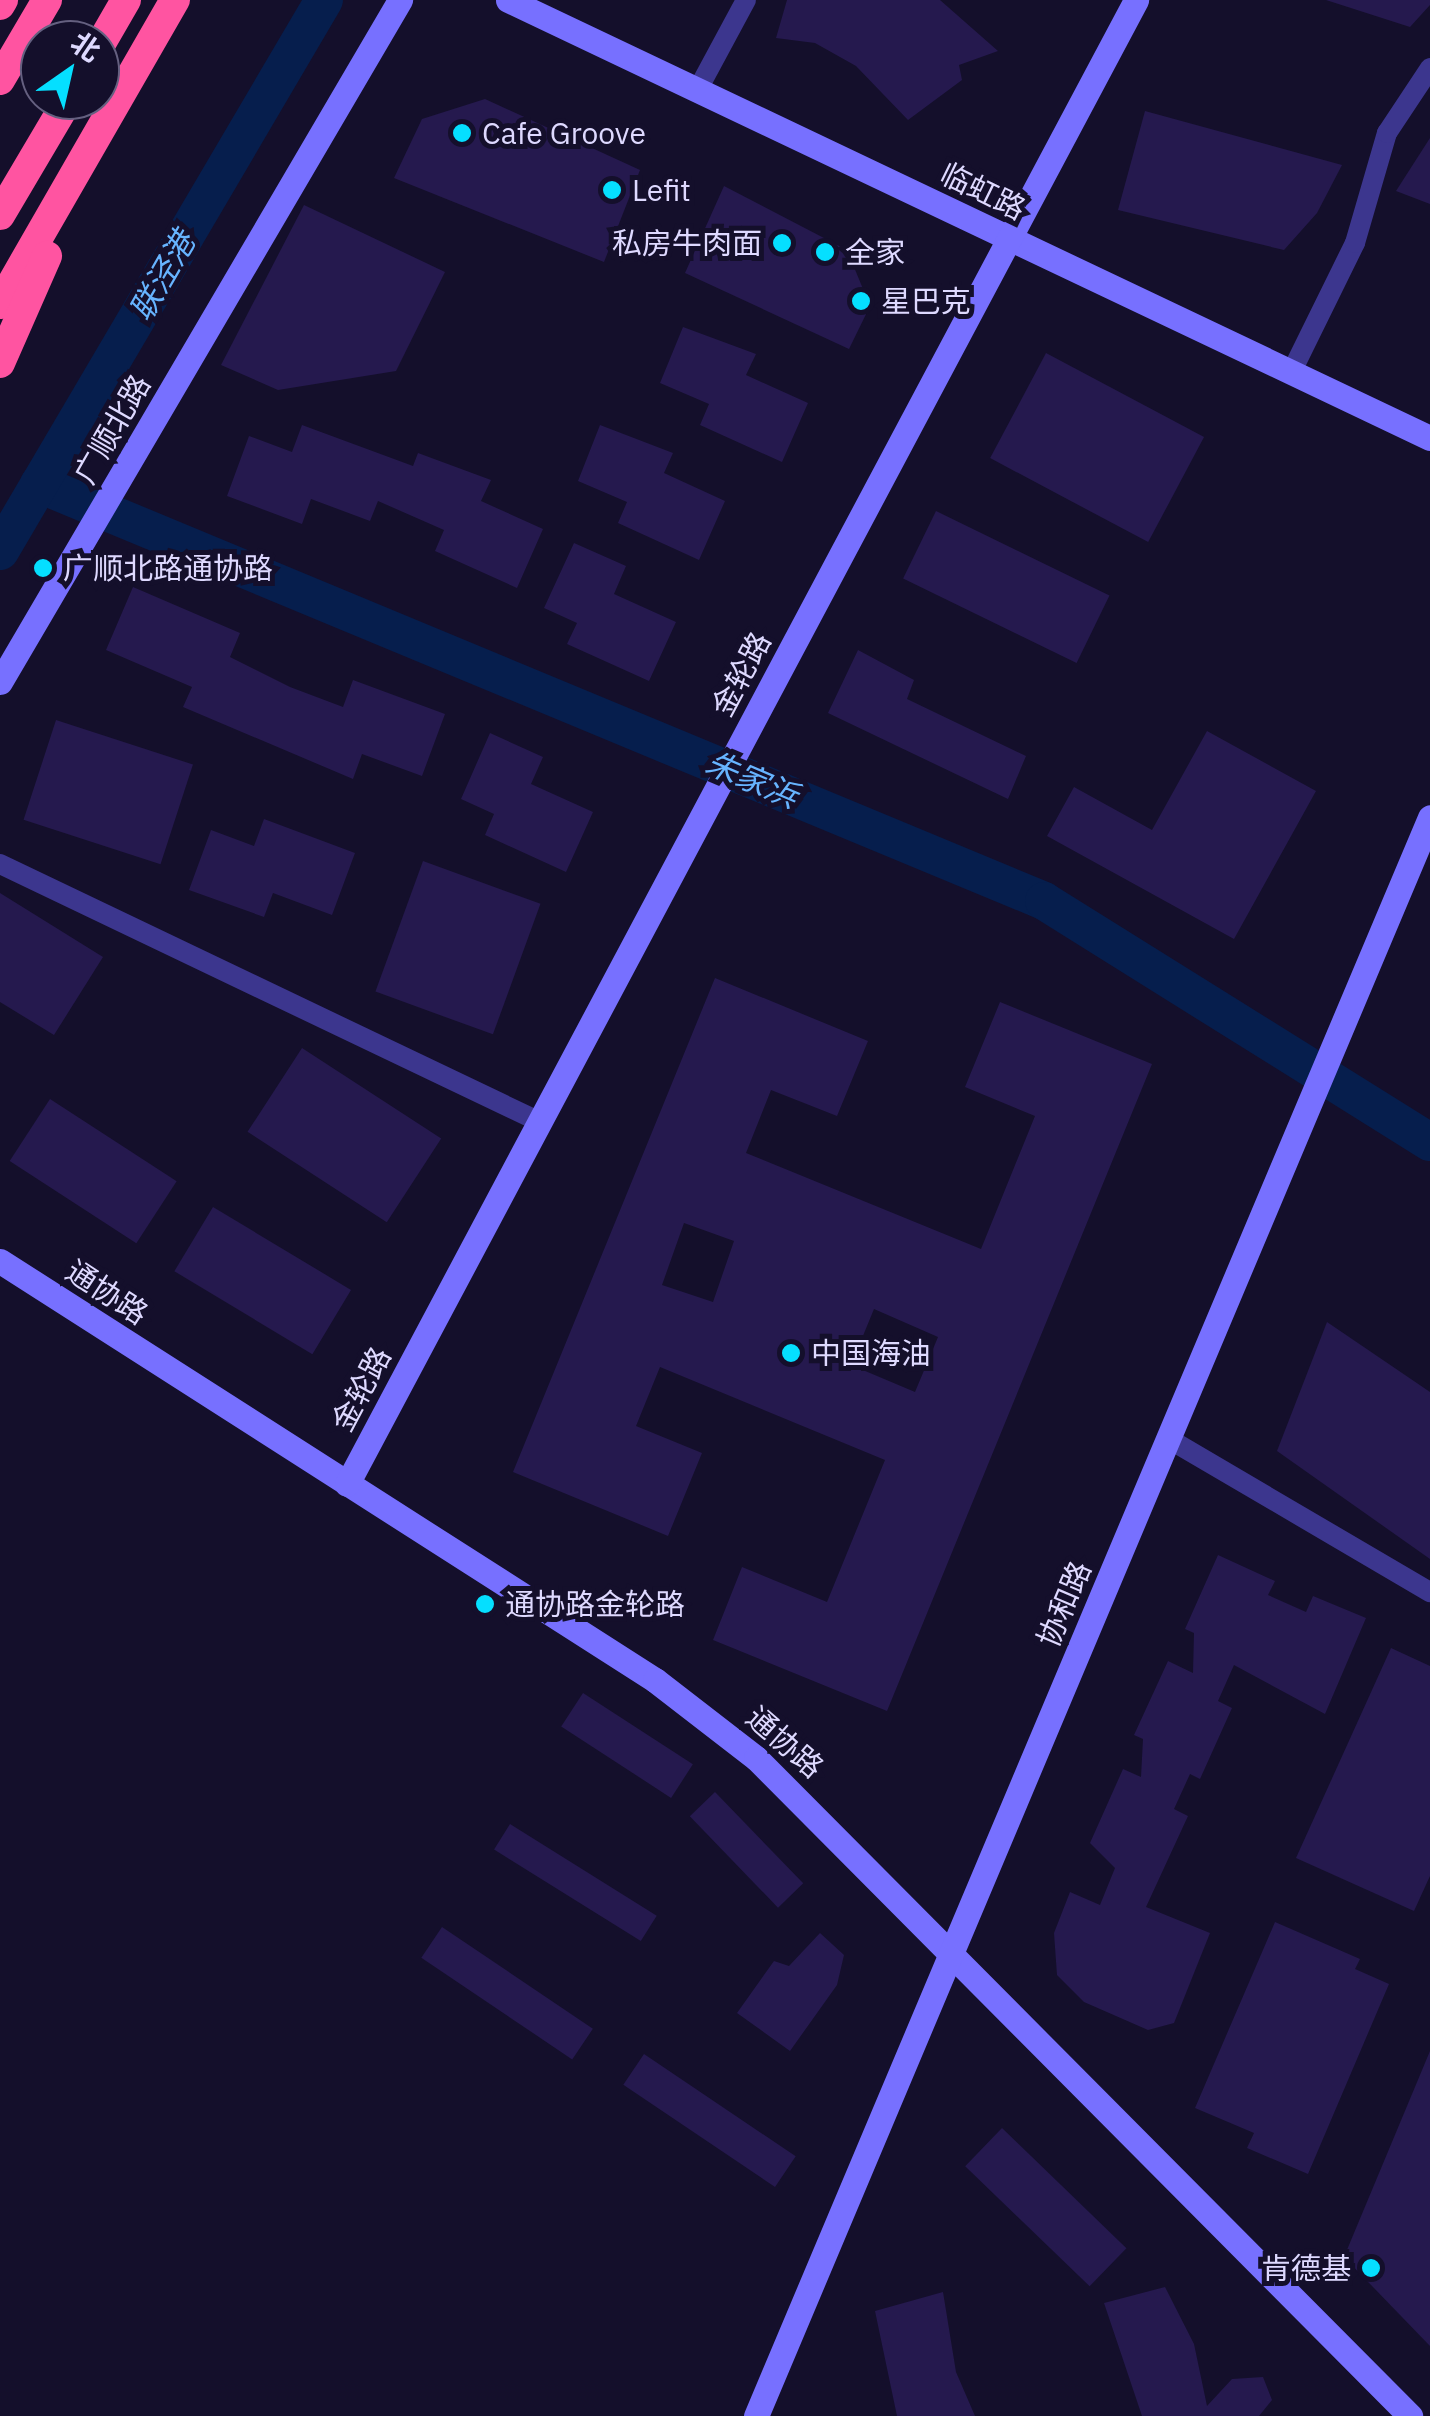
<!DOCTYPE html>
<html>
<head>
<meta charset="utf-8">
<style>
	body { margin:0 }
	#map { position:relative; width:1430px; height:2416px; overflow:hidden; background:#140f2b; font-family:"IBM Plex Sans","Noto Sans SC",sans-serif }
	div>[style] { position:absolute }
	.river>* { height:38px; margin:-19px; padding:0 19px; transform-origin:19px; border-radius:19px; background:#061e4d }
	.building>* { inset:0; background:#25194e; transform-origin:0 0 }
	.street>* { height:20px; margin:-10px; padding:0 10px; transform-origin:10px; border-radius:10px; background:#3c368e }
	.secondary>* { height:25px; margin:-12.5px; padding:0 12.5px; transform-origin:12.5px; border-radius:12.5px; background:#7770ff }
	.highway>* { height:30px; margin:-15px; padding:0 15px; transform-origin:15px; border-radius:15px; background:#ff54a1 }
	.dots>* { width:28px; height:28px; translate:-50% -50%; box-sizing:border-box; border:5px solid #140f2b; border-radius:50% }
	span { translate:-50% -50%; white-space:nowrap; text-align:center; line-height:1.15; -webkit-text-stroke:10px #140f2b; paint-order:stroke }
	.poi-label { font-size:30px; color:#ded9ff }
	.left { translate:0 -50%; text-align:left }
	.right { translate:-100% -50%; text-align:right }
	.street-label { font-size:30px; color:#ded9ff }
	.water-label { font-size:32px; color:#67b4ff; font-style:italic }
	.north { position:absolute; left:20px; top:20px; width:100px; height:100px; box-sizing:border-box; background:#140f2b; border:2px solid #656080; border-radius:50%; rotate:34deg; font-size:28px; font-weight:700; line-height:40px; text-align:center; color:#ded9ff }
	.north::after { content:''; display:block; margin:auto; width:35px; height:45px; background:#05dfff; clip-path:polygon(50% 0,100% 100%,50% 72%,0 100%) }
</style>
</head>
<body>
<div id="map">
	<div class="river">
		<div style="left:39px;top:484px;width:1088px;rotate:22.53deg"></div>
		<div style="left:1044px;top:901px;width:455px;rotate:32deg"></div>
		<div style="left:0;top:551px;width:639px;rotate:-59.54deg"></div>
	</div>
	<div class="building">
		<div style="clip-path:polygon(787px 0,940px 0,998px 51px,959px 65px,962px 80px,908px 120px,856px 66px,815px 43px,776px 38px)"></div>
		<div style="clip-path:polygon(1326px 0,1430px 0,1430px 5px,1410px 27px)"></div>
		<div style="clip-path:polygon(485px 99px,640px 170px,604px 262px,394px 178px,422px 119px)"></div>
		<div style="clip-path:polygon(1145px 111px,1342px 165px,1317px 213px,1284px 250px,1118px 210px)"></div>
		<div style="clip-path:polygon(1430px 138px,1430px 204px,1396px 191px)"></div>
		<div style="clip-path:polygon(724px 186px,847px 250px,870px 306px,849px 349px,685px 273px)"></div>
		<div style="clip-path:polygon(304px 205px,445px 272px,396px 371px,278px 390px,221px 365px)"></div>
		<div style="clip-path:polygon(683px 327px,756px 354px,746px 375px,808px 403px,782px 462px,700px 425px,709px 404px,660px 383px)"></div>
		<div style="left:1046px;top:353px;width:179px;height:119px;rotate:28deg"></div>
		<div style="clip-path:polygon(302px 425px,413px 466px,418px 453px,491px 480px,481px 501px,543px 529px,517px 588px,435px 551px,444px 530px,378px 501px,370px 521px,311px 499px,302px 524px,227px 496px,249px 436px,292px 452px)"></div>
		<div style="clip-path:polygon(600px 425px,673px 453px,664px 473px,725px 501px,699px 560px,618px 523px,627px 502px,578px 481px)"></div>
		<div style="left:936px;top:511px;width:193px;height:75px;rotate:26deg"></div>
		<div style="clip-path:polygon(574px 543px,626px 566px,614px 594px,676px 622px,649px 681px,567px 644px,577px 623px,544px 608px)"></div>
		<div style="clip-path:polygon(133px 587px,240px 633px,230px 657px,290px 687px,343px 707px,353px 680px,445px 714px,422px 776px,362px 754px,353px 779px,183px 707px,192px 687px,106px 650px)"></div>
		<div style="clip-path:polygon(858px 650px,914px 680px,907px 699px,1026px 756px,1008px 799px,828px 713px)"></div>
		<div style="left:56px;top:720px;width:144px;height:105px;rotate:18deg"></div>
		<div style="clip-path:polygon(1207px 731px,1316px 791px,1234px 939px,1047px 836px,1074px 787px,1152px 830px)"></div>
		<div style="clip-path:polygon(490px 733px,543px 757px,531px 784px,593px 812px,566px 872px,485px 835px,494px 814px,461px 799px)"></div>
		<div style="clip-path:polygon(264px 819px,355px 853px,332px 915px,273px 893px,264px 917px,189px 890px,211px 830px,254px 846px)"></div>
		<div style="left:423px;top:861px;width:125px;height:139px;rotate:20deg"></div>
		<div style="clip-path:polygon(0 893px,103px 957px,54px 1035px,0 1002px)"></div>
		<div style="clip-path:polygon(evenodd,715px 978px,868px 1041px,837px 1116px,771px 1090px,746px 1153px,981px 1249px,1035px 1116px,965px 1087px,1000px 1002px,1152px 1064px,887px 1711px,713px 1640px,742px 1567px,827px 1602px,885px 1460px,660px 1367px,636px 1426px,702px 1453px,668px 1536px,513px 1472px,715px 978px,684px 1223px,734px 1241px,713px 1302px,662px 1285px,684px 1223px,715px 978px,874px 1309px,938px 1337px,915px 1392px,851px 1365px,874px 1309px)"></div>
		<div style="left:302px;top:1048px;width:166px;height:100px;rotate:33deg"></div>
		<div style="left:50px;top:1099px;width:151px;height:74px;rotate:33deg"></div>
		<div style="left:213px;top:1207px;width:161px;height:75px;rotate:31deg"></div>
		<div style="clip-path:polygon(1327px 1322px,1430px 1392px,1430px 1559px,1277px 1451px)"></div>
		<div style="clip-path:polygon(1218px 1555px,1275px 1581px,1268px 1595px,1306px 1612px,1313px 1596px,1366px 1618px,1325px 1714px,1234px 1665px,1218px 1701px,1232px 1708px,1200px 1779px,1190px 1774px,1174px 1809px,1188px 1816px,1146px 1907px,1210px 1933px,1174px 2023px,1148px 2030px,1084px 2002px,1057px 1975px,1054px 1933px,1070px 1892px,1100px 1905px,1115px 1868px,1090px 1843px,1123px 1769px,1141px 1777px,1143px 1739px,1134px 1735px,1168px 1661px,1193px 1673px,1194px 1633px,1185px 1629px)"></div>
		<div style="clip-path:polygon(1391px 1648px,1430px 1666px,1430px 1876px,1414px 1911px,1296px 1858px)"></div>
		<div style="left:583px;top:1693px;width:131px;height:40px;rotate:33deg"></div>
		<div style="left:715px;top:1792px;width:127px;height:35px;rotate:46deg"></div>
		<div style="left:510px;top:1824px;width:173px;height:30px;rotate:32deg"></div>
		<div style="clip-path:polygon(1275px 1922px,1360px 1959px,1355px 1969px,1389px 1984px,1308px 2174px,1247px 2148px,1254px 2133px,1195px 2108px)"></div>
		<div style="left:442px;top:1927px;width:182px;height:37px;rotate:34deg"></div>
		<div style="clip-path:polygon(820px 1933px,844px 1955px,837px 1985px,790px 2051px,737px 2013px,774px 1961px,789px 1966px)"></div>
		<div style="clip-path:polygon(1430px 2051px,1430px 2346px,1344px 2257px)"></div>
		<div style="left:644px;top:2054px;width:183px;height:37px;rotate:34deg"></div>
		<div style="left:1002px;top:2128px;width:173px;height:53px;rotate:44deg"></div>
		<div style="clip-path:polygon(1165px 2287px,1194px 2344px,1207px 2406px,1232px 2379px,1263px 2377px,1272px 2400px,1259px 2416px,1142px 2416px,1104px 2303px)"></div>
		<div style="clip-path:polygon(943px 2292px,956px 2372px,975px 2416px,897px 2416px,875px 2311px)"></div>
	</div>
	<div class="street">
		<div style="left:697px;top:91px;width:103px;rotate:-61.7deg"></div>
		<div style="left:1291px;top:373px;width:145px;rotate:-63.8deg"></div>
		<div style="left:1355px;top:243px;width:115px;rotate:-73.8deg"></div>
		<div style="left:1387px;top:133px;width:78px;rotate:-56.5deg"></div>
		<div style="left:0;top:864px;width:598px;rotate:25.54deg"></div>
		<div style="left:1169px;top:1439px;width:303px;rotate:30.4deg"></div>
	</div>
	<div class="secondary">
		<div style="left:508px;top:0;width:1021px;rotate:25.41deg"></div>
		<div style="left:0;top:682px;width:791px;rotate:-59.61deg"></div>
		<div style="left:0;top:1261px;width:778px;rotate:32.61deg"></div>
		<div style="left:655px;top:1680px;width:128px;rotate:37.7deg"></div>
		<div style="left:756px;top:1758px;width:928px;rotate:45.17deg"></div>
		<div style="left:347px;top:1484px;width:1681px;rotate:-62deg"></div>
		<div style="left:756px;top:2416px;width:1735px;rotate:-67.14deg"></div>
	</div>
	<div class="highway">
		<div style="left:0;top:5px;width:6px;rotate:-59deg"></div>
		<div style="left:100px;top:45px;width:52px;rotate:-60deg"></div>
		<div style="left:0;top:80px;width:93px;rotate:-59.6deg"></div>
		<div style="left:0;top:215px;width:134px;rotate:-59.4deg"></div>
		<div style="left:0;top:304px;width:351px;rotate:-60.1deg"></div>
		<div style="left:0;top:363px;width:117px;rotate:-66.3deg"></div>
	</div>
	<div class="dots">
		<div style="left:462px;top:133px;background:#05dfff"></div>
		<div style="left:612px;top:190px;background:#05dfff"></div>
		<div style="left:782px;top:243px;background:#05dfff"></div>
		<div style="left:825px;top:252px;background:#05dfff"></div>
		<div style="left:861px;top:301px;background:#05dfff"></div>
		<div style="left:43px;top:568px;background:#05dfff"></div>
		<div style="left:791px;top:1353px;background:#05dfff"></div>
		<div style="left:485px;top:1604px;background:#05dfff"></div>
		<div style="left:1371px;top:2268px;background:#05dfff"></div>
	</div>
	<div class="poi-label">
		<span class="left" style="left:482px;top:133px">Cafe Groove</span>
		<span class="left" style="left:632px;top:190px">Lefit</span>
		<span class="right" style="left:762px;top:243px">私房牛肉面</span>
		<span class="left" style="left:845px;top:252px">全家</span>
		<span class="left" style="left:881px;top:301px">星巴克</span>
		<span class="left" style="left:63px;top:568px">广顺北路通协路</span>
		<span class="left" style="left:811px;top:1353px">中国海油</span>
		<span class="left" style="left:505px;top:1604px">通协路金轮路</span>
		<span class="right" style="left:1351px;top:2268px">肯德基</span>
	</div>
	<div class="street-label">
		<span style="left:983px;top:191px;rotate:26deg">临虹路</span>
		<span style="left:112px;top:429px;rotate:-60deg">广顺北路</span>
		<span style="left:741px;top:674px;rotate:-62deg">金轮路</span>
		<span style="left:107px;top:1292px;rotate:33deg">通协路</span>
		<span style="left:361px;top:1389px;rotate:-62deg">金轮路</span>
		<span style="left:1064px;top:1604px;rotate:-67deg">协和路</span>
		<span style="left:785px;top:1742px;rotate:41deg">通协路</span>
	</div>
	<div class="water-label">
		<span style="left:162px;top:276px;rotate:-60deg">联泾港</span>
		<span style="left:752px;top:779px;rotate:23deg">朱家浜</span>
	</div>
	<div class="north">北</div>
</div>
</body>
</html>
